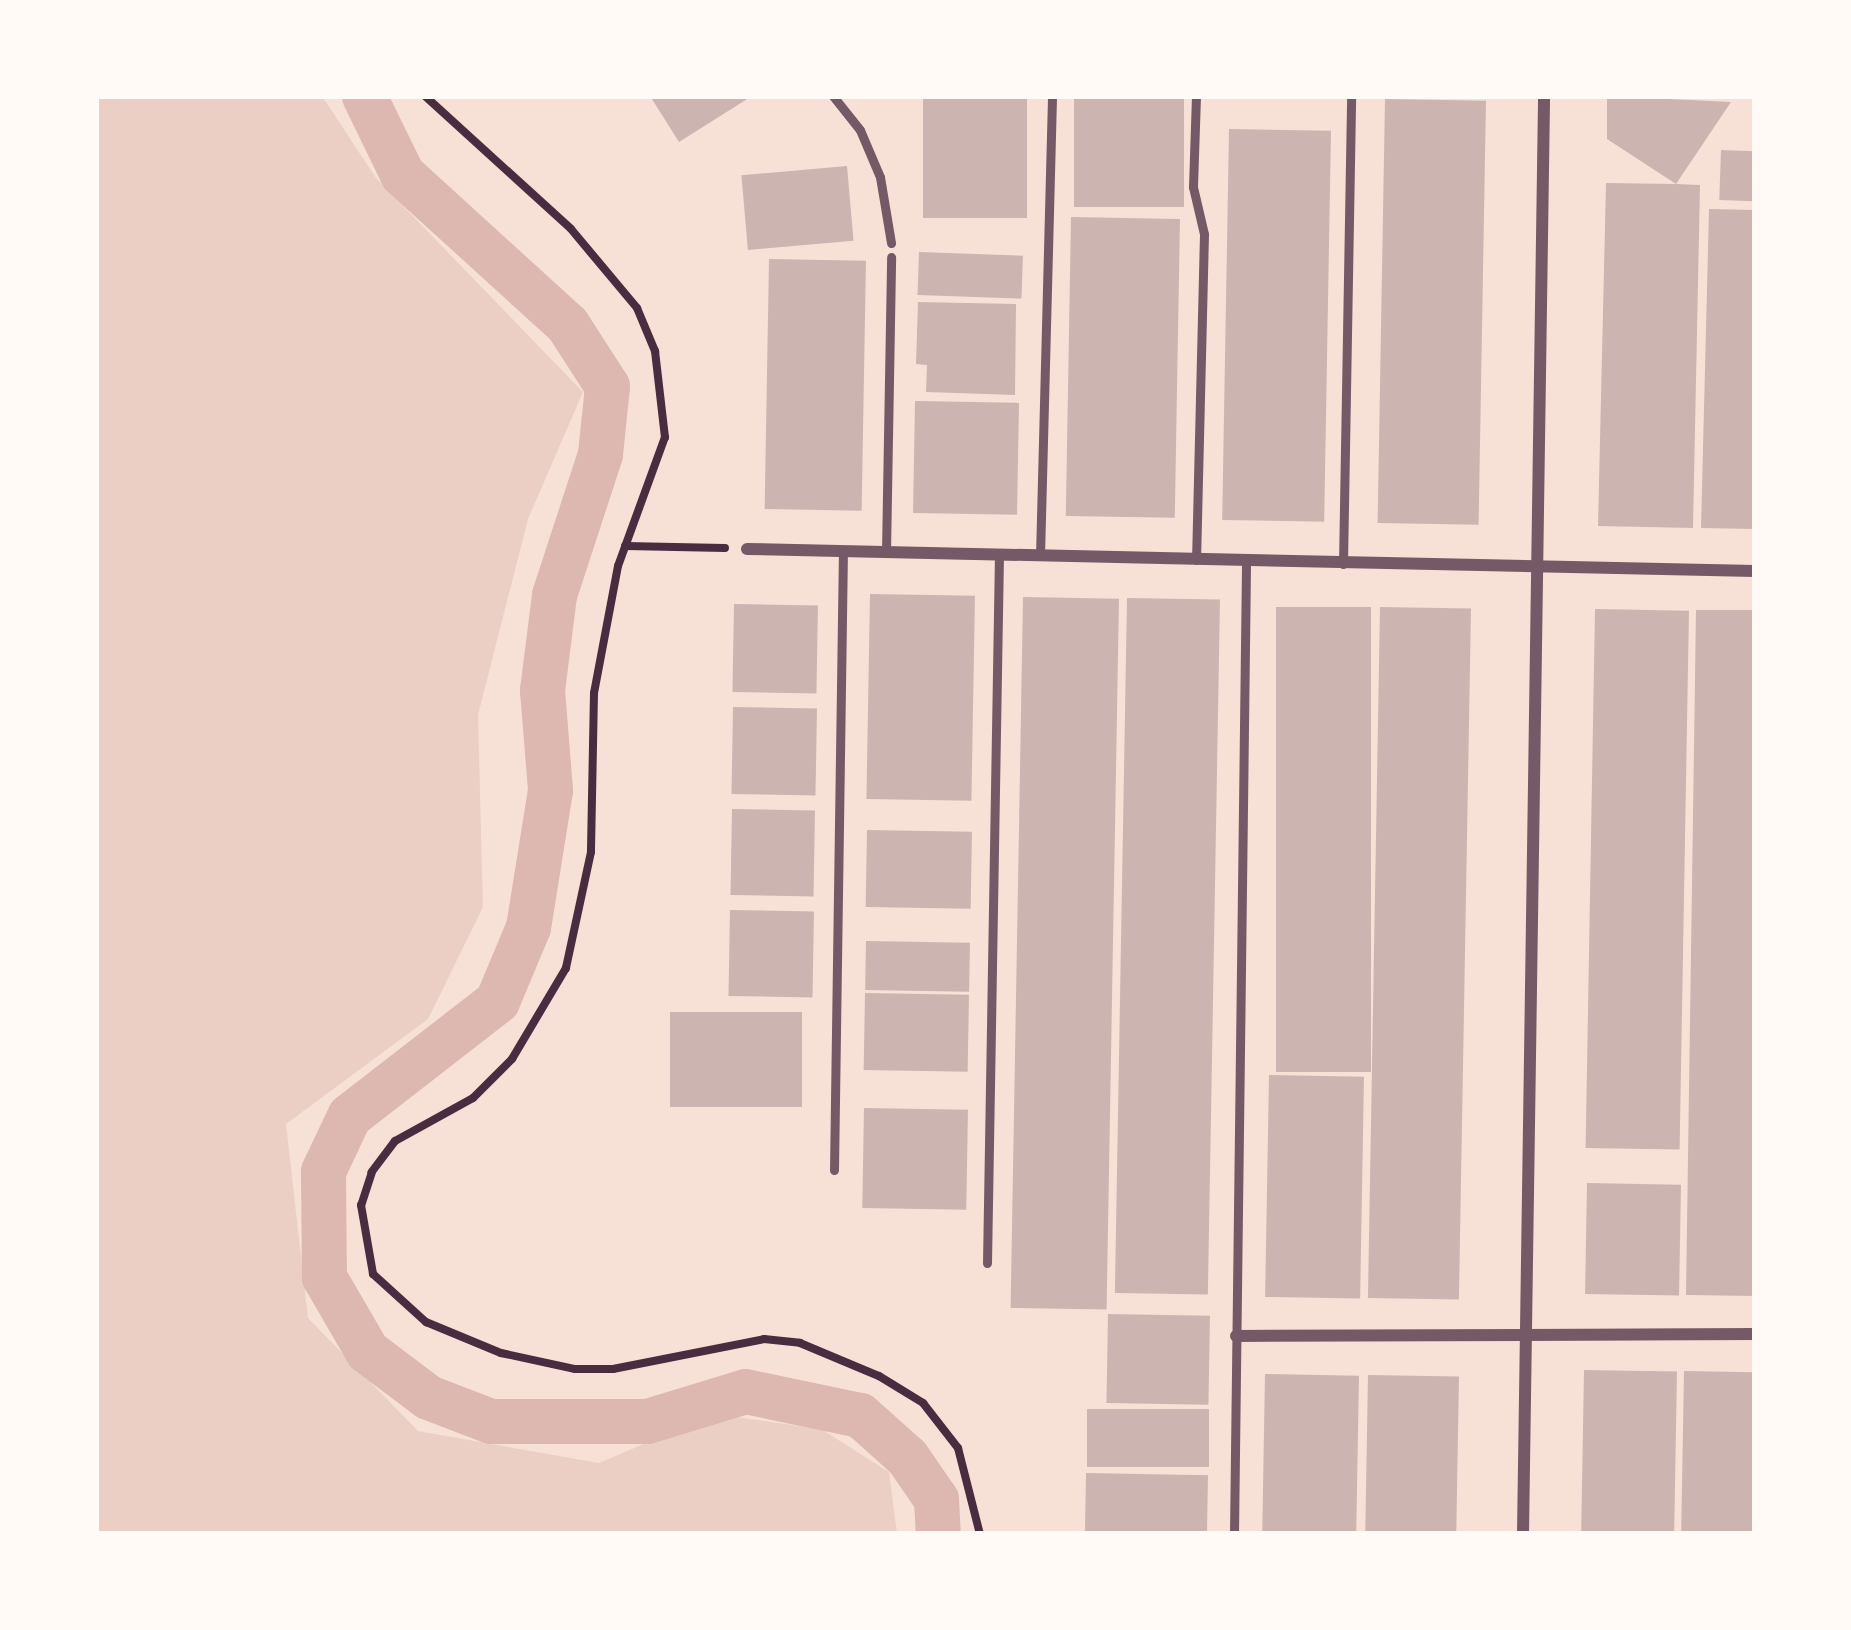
<!DOCTYPE html>
<html>
<head>
<meta charset="utf-8">
<style>
	body { margin:0 }
	#map { position:relative; width:1851px; height:1630px; overflow:hidden; background:#f7e1d7; font-family:"IBM Plex Serif",serif }
	div>[style] { position:absolute }
	.green>* { inset:0; background:#ebcfc5 }
	.canal>* { height:45px; margin:-22.5px; padding:0 22.5px; transform-origin:22.5px; border-radius:22.5px; background:#dcb8b0 }
	.building>* { inset:0; background:#ccb4b1; transform-origin:0 0 }
	.path>* { height:8px; margin:-4px; padding:0 4px; transform-origin:4px; border-radius:4px; background:#4a2c40 }
	.service>* { height:9px; margin:-4.5px; padding:0 4.5px; transform-origin:4.5px; border-radius:4.5px; background:#755966 }
	.minor>* { height:12px; margin:-6px; padding:0 6px; transform-origin:6px; border-radius:6px; background:#755966 }
	span { translate:-50% -50%; white-space:nowrap; text-align:center; line-height:1.15; -webkit-text-stroke:12px #fffaf5; paint-order:stroke }
	.frame { position:absolute; inset:0; border:99px solid #fffaf5; pointer-events:none }
</style>
</head>
<body>
<div id="map">
	<div class="green">
		<div style="clip-path:polygon(96px 96px,322px 96px,376px 178px,583px 392px,528px 519px,478px 715px,483px 907px,428px 1019px,286px 1124px,308px 1318px,418px 1431px,599px 1463px,714px 1414px,821px 1429px,889px 1472px,897px 1534px,96px 1534px)"></div>
	</div>
	<div class="canal">
		<div style="left:364px;top:96px;width:87px;rotate:64deg"></div>
		<div style="left:402px;top:174px;width:223px;rotate:42.3deg"></div>
		<div style="left:567px;top:324px;width:74px;rotate:57.2deg"></div>
		<div style="left:607px;top:386px;width:68px;rotate:95.9deg"></div>
		<div style="left:600px;top:454px;width:148px;rotate:108.1deg"></div>
		<div style="left:554px;top:595px;width:96px;rotate:97.2deg"></div>
		<div style="left:542px;top:690px;width:100px;rotate:85.4deg"></div>
		<div style="left:550px;top:790px;width:139px;rotate:99.1deg"></div>
		<div style="left:528px;top:927px;width:80px;rotate:112.7deg"></div>
		<div style="left:497px;top:1001px;width:187px;rotate:142.2deg"></div>
		<div style="left:349px;top:1116px;width:61px;rotate:115.3deg"></div>
		<div style="left:323px;top:1171px;width:106px;rotate:89.5deg"></div>
		<div style="left:324px;top:1277px;width:86px;rotate:59.8deg"></div>
		<div style="left:367px;top:1351px;width:76px;rotate:37deg"></div>
		<div style="left:428px;top:1397px;width:67px;rotate:20.9deg"></div>
		<div style="left:491px;top:1421px;width:156px"></div>
		<div style="left:647px;top:1421px;width:102px;rotate:-17deg"></div>
		<div style="left:745px;top:1391px;width:117px;rotate:11.8deg"></div>
		<div style="left:860px;top:1415px;width:63px;rotate:41.8deg"></div>
		<div style="left:907px;top:1457px;width:51px;rotate:55.4deg"></div>
		<div style="left:936px;top:1499px;width:35px;rotate:87deg"></div>
	</div>
	<div class="building">
		<div style="clip-path:polygon(650px 96px,752px 96px,679px 142px)"></div>
		<div style="left:923px;top:96px;width:104px;height:122px"></div>
		<div style="left:1074px;top:96px;width:110px;height:111px"></div>
		<div style="clip-path:polygon(1607px 96px,1731px 102px,1676px 184px,1700px 185px,1693px 528px,1598px 526px,1606px 183px,1676px 184px,1607px 139px)"></div>
		<div style="left:1385px;top:99px;width:101px;height:424px;rotate:1deg"></div>
		<div style="left:1229px;top:129px;width:102px;height:391px;rotate:1deg"></div>
		<div style="left:1721px;top:150px;width:34px;height:50px;rotate:2deg"></div>
		<div style="left:847px;top:166px;width:75px;height:106px;rotate:85deg"></div>
		<div style="clip-path:polygon(1709px 209px,1755px 210px,1755px 529px,1701px 528px)"></div>
		<div style="left:1071px;top:217px;width:109px;height:299px;rotate:1deg"></div>
		<div style="left:919px;top:252px;width:104px;height:43px;rotate:2deg"></div>
		<div style="left:769px;top:259px;width:97px;height:250px;rotate:1deg"></div>
		<div style="clip-path:polygon(918px 302px,1016px 304px,1015px 395px,926px 392px,927px 365px,916px 364px)"></div>
		<div style="left:915px;top:401px;width:104px;height:112px;rotate:1deg"></div>
		<div style="left:870px;top:594px;width:105px;height:205px;rotate:1deg"></div>
		<div style="left:1023px;top:597px;width:96px;height:711px;rotate:1deg"></div>
		<div style="left:1127px;top:598px;width:93px;height:695px;rotate:1deg"></div>
		<div style="left:734px;top:604px;width:84px;height:88px;rotate:1deg"></div>
		<div style="left:1276px;top:607px;width:95px;height:465px"></div>
		<div style="left:1380px;top:607px;width:91px;height:691px;rotate:1deg"></div>
		<div style="left:1595px;top:609px;width:94px;height:539px;rotate:1deg"></div>
		<div style="clip-path:polygon(1696px 610px,1755px 610px,1755px 1296px,1686px 1295px)"></div>
		<div style="left:733px;top:707px;width:84px;height:87px;rotate:1deg"></div>
		<div style="left:732px;top:809px;width:83px;height:86px;rotate:1deg"></div>
		<div style="left:867px;top:830px;width:105px;height:77px;rotate:1deg"></div>
		<div style="left:730px;top:910px;width:84px;height:86px;rotate:1deg"></div>
		<div style="left:866px;top:941px;width:104px;height:49px;rotate:1deg"></div>
		<div style="left:865px;top:993px;width:104px;height:77px;rotate:1deg"></div>
		<div style="left:670px;top:1012px;width:132px;height:95px"></div>
		<div style="left:1269px;top:1075px;width:95px;height:222px;rotate:1deg"></div>
		<div style="left:864px;top:1108px;width:104px;height:100px;rotate:1deg"></div>
		<div style="left:1587px;top:1183px;width:94px;height:111px;rotate:1deg"></div>
		<div style="left:1108px;top:1314px;width:102px;height:89px;rotate:1deg"></div>
		<div style="left:1584px;top:1370px;width:93px;height:164px;rotate:1deg"></div>
		<div style="left:1684px;top:1371px;width:71px;height:163px;rotate:1deg"></div>
		<div style="left:1265px;top:1374px;width:94px;height:160px;rotate:1deg"></div>
		<div style="left:1368px;top:1375px;width:91px;height:159px;rotate:1deg"></div>
		<div style="left:1087px;top:1409px;width:122px;height:58px"></div>
		<div style="left:1086px;top:1473px;width:122px;height:61px;rotate:1deg"></div>
	</div>
	<div class="path">
		<div style="left:425px;top:96px;width:197px;rotate:42.3deg"></div>
		<div style="left:571px;top:229px;width:103px;rotate:50.1deg"></div>
		<div style="left:637px;top:308px;width:47px;rotate:67.3deg"></div>
		<div style="left:655px;top:351px;width:87px;rotate:83.4deg"></div>
		<div style="left:665px;top:437px;width:137px;rotate:110deg"></div>
		<div style="left:618px;top:566px;width:129px;rotate:100.7deg"></div>
		<div style="left:594px;top:693px;width:159px;rotate:91.1deg"></div>
		<div style="left:591px;top:852px;width:119px;rotate:102.2deg"></div>
		<div style="left:566px;top:968px;width:106px;rotate:120.7deg"></div>
		<div style="left:512px;top:1059px;width:55px;rotate:135deg"></div>
		<div style="left:473px;top:1098px;width:89px;rotate:151.1deg"></div>
		<div style="left:395px;top:1141px;width:39px;rotate:127deg"></div>
		<div style="left:372px;top:1172px;width:35px;rotate:108deg"></div>
		<div style="left:361px;top:1205px;width:70px;rotate:80.1deg"></div>
		<div style="left:373px;top:1274px;width:72px;rotate:42.2deg"></div>
		<div style="left:426px;top:1322px;width:81px;rotate:22.5deg"></div>
		<div style="left:501px;top:1353px;width:76px;rotate:12.2deg"></div>
		<div style="left:575px;top:1369px;width:38px"></div>
		<div style="left:613px;top:1369px;width:154px;rotate:-11.2deg"></div>
		<div style="left:764px;top:1339px;width:36px;rotate:6deg"></div>
		<div style="left:800px;top:1343px;width:86px;rotate:22.7deg"></div>
		<div style="left:879px;top:1376px;width:52px;rotate:31.5deg"></div>
		<div style="left:923px;top:1403px;width:57px;rotate:52.1deg"></div>
		<div style="left:958px;top:1448px;width:89px;rotate:75.7deg"></div>
		<div style="left:625px;top:546px;width:100px;rotate:1.1deg"></div>
	</div>
	<div class="service">
		<div style="left:833px;top:96px;width:43px;rotate:51.5deg"></div>
		<div style="left:860px;top:130px;width:51px;rotate:66.9deg"></div>
		<div style="left:880px;top:177px;width:67px;rotate:80.5deg"></div>
		<div style="left:1196px;top:96px;width:91px;rotate:91.9deg"></div>
		<div style="left:1193px;top:187px;width:48px;rotate:76.8deg"></div>
		<div style="left:1204px;top:234px;width:326px;rotate:91.4deg"></div>
		<div style="left:886px;top:552px;width:295px;rotate:-89deg"></div>
		<div style="left:1040px;top:556px;width:460px;rotate:-88.5deg"></div>
		<div style="left:1343px;top:564px;width:468px;rotate:-89deg"></div>
		<div style="left:834px;top:1170px;width:618px;rotate:-89.17deg"></div>
		<div style="left:987px;top:1263px;width:708px;rotate:-89.03deg"></div>
		<div style="left:1234px;top:1534px;width:973px;rotate:-89.29deg"></div>
	</div>
	<div class="minor">
		<div style="left:747px;top:549px;width:1008px;rotate:1.25deg"></div>
		<div style="left:1236px;top:1336px;width:519px;rotate:-0.22deg"></div>
		<div style="left:1523px;top:1534px;width:1438px;rotate:-89.16deg"></div>
	</div>
	<div class="frame"></div>
</div>
</body>
</html>
